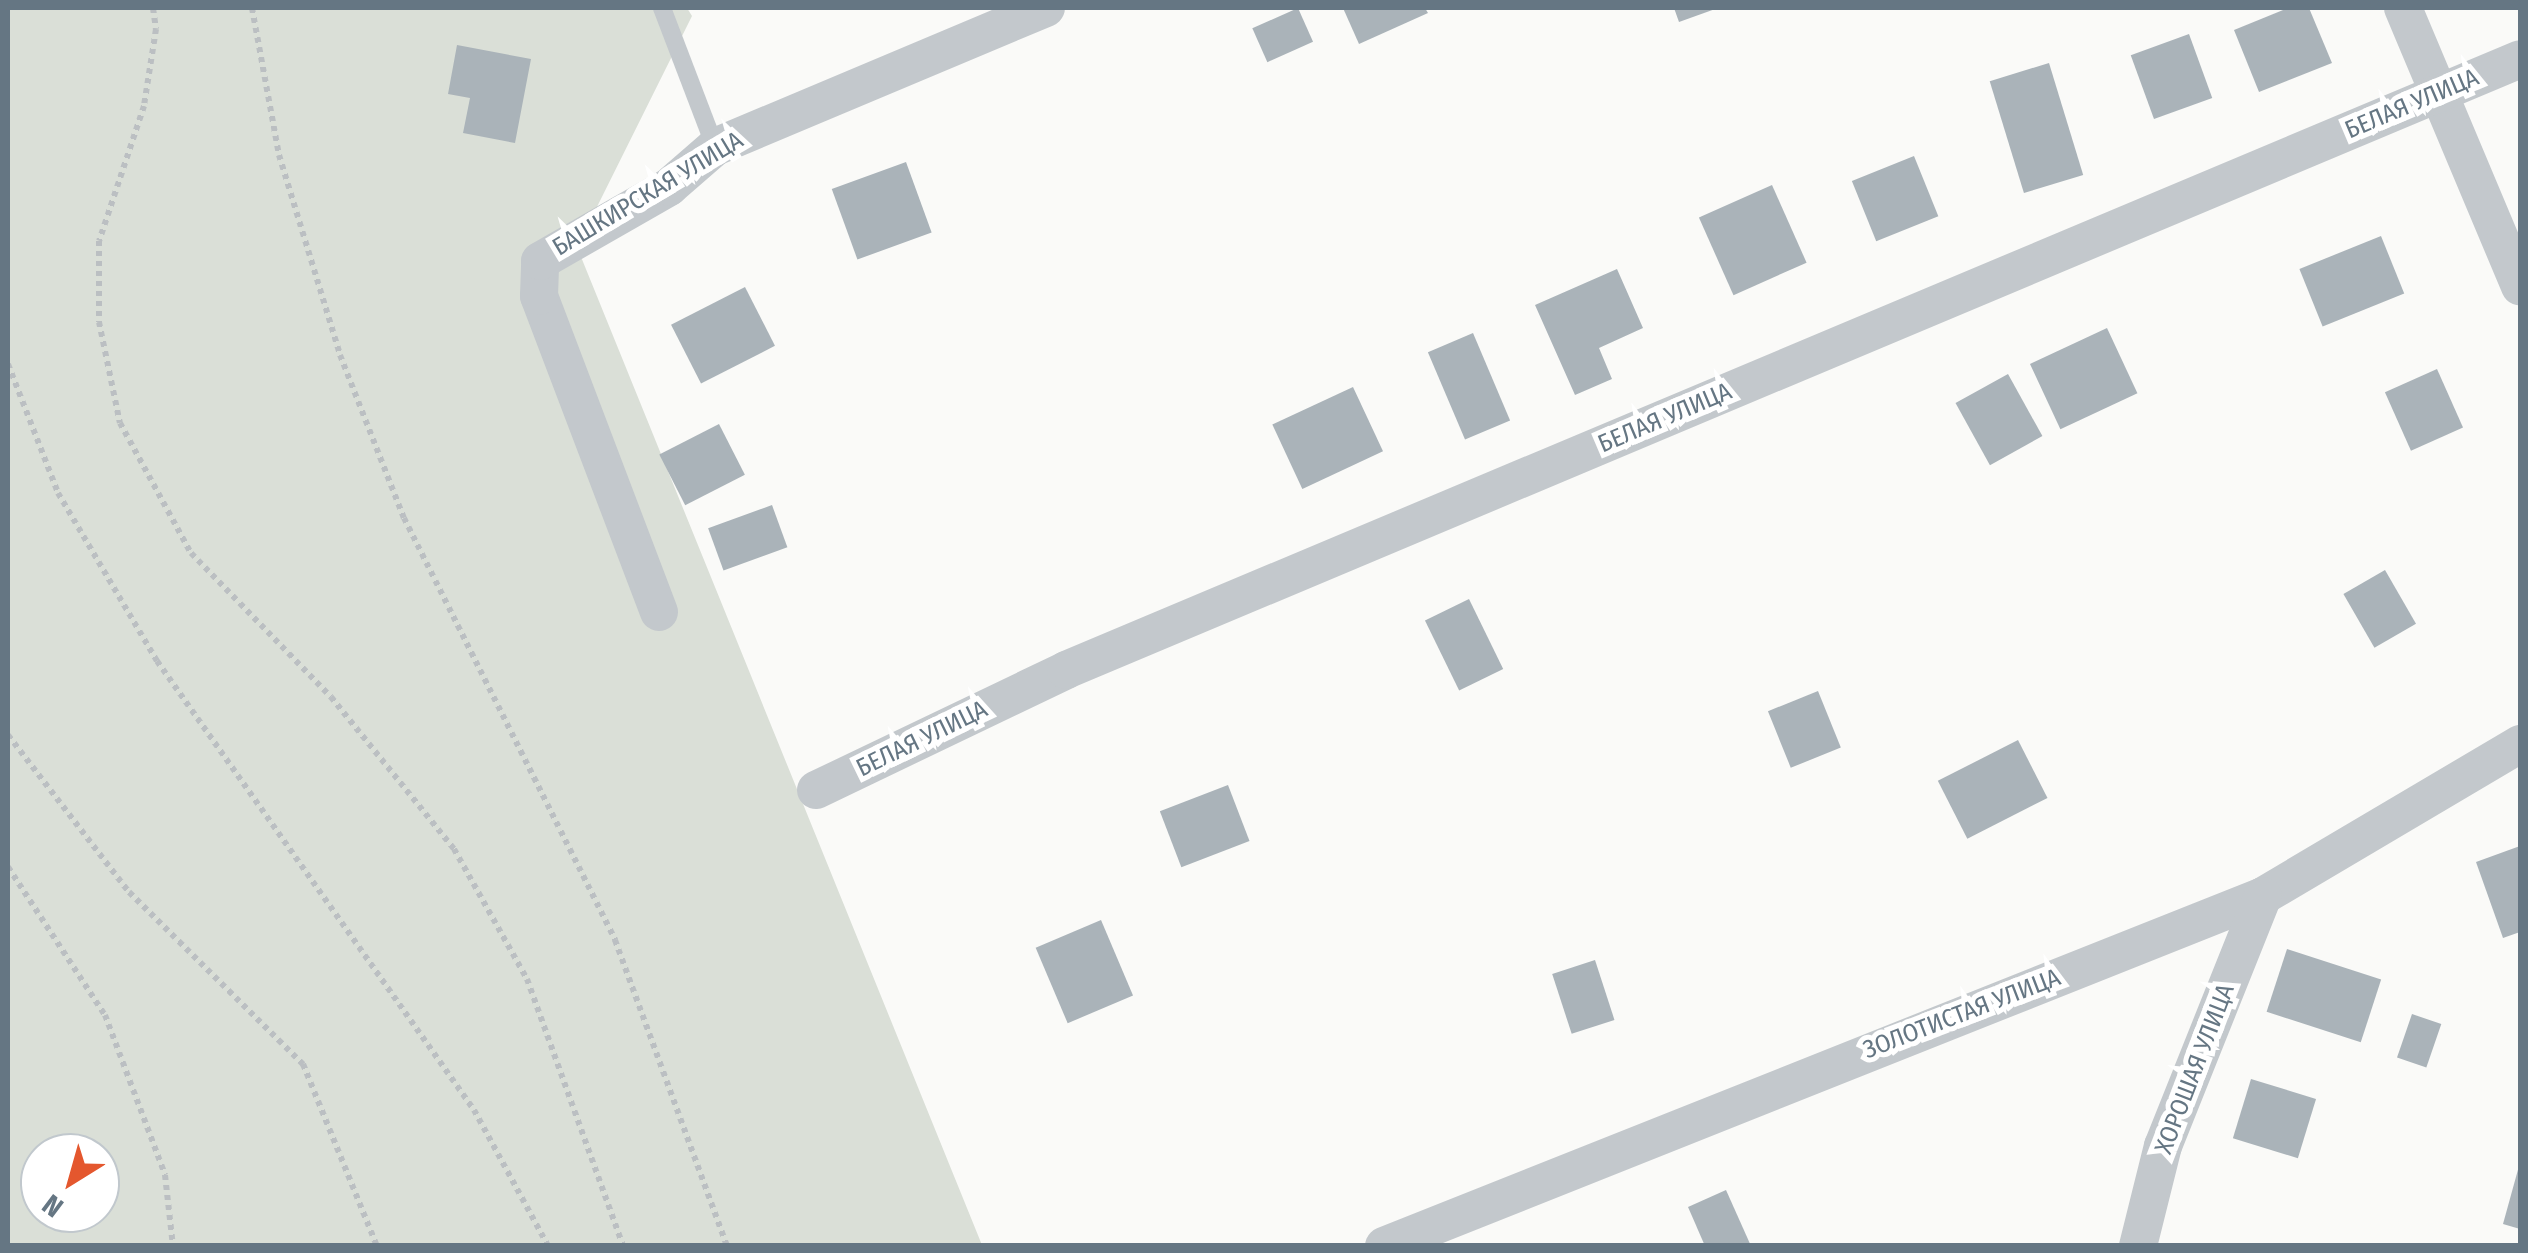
<!DOCTYPE html>
<html>
<head>
<meta charset="utf-8">
<style>
	body { margin:0 }
	#map { position:relative; width:2528px; height:1253px; overflow:hidden; background:#fafaf8; font-family:"Fira Sans Condensed",sans-serif }
	div>[style] { position:absolute }
	.green>* { inset:0; background:#dadfd7 }
	.building>* { inset:0; background:#aab3b9; transform-origin:0 0 }
	.path>* { height:6px; margin-top:-3px; transform-origin:0; background:repeating-linear-gradient(90deg,#bbbfc2 0 5px,transparent 0 10px) }
	.lane>* { height:18px; margin:-9px; padding:0 9px; transform-origin:9px; border-radius:9px; background:#c3c8cc }
	.street>* { height:38px; margin:-19px; padding:0 19px; transform-origin:19px; border-radius:19px; background:#c3c8cc }
	span { translate:-50% -50%; white-space:nowrap; text-align:center; line-height:1.15; -webkit-text-stroke:10px #fff; paint-order:stroke }
	.street-label { font-size:25px; color:#657683 }
	.frame { position:absolute; inset:0; border:10px solid #657683; pointer-events:none }
	.north { position:absolute; left:20px; top:1133px; width:100px; height:100px; box-sizing:border-box; background:#fff; border:2px solid #c1c8cd; border-radius:50%; rotate:217deg; font-size:28px; font-weight:700; line-height:40px; text-align:center; color:#657683 }
	.north::after { content:''; display:block; margin:auto; width:35px; height:45px; background:#e4572e; clip-path:polygon(50% 0,100% 100%,50% 72%,0 100%) }
</style>
</head>
<body>
<div id="map">
	<div class="green">
		<div style="clip-path:polygon(evenodd,8px 8px,687px 8px,692px 16px,577px 247px,982px 1245px,8px 1245px,8px 8px,40px 1153px,100px 1153px,100px 1213px,40px 1213px,40px 1153px)"></div>
	</div>
	<div class="building">
		<div style="left:1298px;top:8px;width:37px;height:50px;rotate:66deg"></div>
		<div style="clip-path:polygon(1343px 8px,1425px 8px,1428px 13px,1359px 44px)"></div>
		<div style="clip-path:polygon(1674px 8px,1718px 8px,1679px 22px)"></div>
		<div style="clip-path:polygon(2288px 8px,2309px 8px,2332px 63px,2259px 92px,2234px 30px)"></div>
		<div style="left:2189px;top:34px;width:68px;height:62px;rotate:70deg"></div>
		<div style="clip-path:polygon(457px 45px,531px 59px,515px 143px,463px 133px,470px 98px,448px 94px)"></div>
		<div style="left:2049px;top:63px;width:117px;height:62px;rotate:73deg"></div>
		<div style="left:1914px;top:156px;width:65px;height:67px;rotate:68deg"></div>
		<div style="left:906px;top:162px;width:75px;height:79px;rotate:70deg"></div>
		<div style="left:1772px;top:185px;width:85px;height:80px;rotate:66deg"></div>
		<div style="left:2381px;top:236px;width:62px;height:88px;rotate:68deg"></div>
		<div style="clip-path:polygon(1617px 269px,1643px 328px,1599px 348px,1612px 379px,1575px 395px,1535px 305px)"></div>
		<div style="left:745px;top:287px;width:66px;height:83px;rotate:63deg"></div>
		<div style="left:2107px;top:328px;width:72px;height:85px;rotate:65deg"></div>
		<div style="left:1473px;top:333px;width:95px;height:49px;rotate:67deg"></div>
		<div style="left:2437px;top:369px;width:64px;height:57px;rotate:66deg"></div>
		<div style="left:2008px;top:374px;width:71px;height:60px;rotate:61deg"></div>
		<div style="left:1353px;top:387px;width:71px;height:89px;rotate:65deg"></div>
		<div style="left:719px;top:424px;width:57px;height:67px;rotate:63deg"></div>
		<div style="left:772px;top:505px;width:45px;height:68px;rotate:70deg"></div>
		<div style="left:2385px;top:570px;width:62px;height:48px;rotate:60deg"></div>
		<div style="left:1469px;top:599px;width:78px;height:49px;rotate:64deg"></div>
		<div style="left:1818px;top:691px;width:61px;height:54px;rotate:68deg"></div>
		<div style="left:2018px;top:740px;width:65px;height:90px;rotate:63deg"></div>
		<div style="left:1228px;top:785px;width:60px;height:73px;rotate:69deg"></div>
		<div style="clip-path:polygon(2520px 846px,2520px 932px,2503px 938px,2476px 862px)"></div>
		<div style="left:1101px;top:920px;width:82px;height:71px;rotate:67deg"></div>
		<div style="left:2287px;top:949px;width:99px;height:66px;rotate:18deg"></div>
		<div style="left:1595px;top:960px;width:63px;height:45px;rotate:72deg"></div>
		<div style="left:2412px;top:1014px;width:31px;height:46px;rotate:19deg"></div>
		<div style="left:2251px;top:1079px;width:68px;height:62px;rotate:17deg"></div>
		<div style="clip-path:polygon(2519px 1166px,2520px 1166px,2520px 1229px,2503px 1224px)"></div>
		<div style="clip-path:polygon(1726px 1190px,1751px 1246px,1705px 1246px,1688px 1207px)"></div>
	</div>
	<div class="path">
		<div style="left:153px;top:8px;width:21px;rotate:82deg"></div>
		<div style="left:156px;top:29px;width:78px;rotate:98.9deg"></div>
		<div style="left:144px;top:106px;width:142px;rotate:108.4deg"></div>
		<div style="left:99px;top:241px;width:81px;rotate:90deg"></div>
		<div style="left:99px;top:322px;width:103px;rotate:78.3deg"></div>
		<div style="left:120px;top:423px;width:148px;rotate:61.4deg"></div>
		<div style="left:191px;top:553px;width:201px;rotate:45.8deg"></div>
		<div style="left:331px;top:697px;width:196px;rotate:51deg"></div>
		<div style="left:454px;top:849px;width:149px;rotate:60.7deg"></div>
		<div style="left:527px;top:979px;width:284px;rotate:70.2deg"></div>
		<div style="left:252px;top:8px;width:149px;rotate:79.6deg"></div>
		<div style="left:279px;top:155px;width:209px;rotate:73deg"></div>
		<div style="left:340px;top:355px;width:175px;rotate:68.6deg"></div>
		<div style="left:404px;top:518px;width:472px;rotate:63.4deg"></div>
		<div style="left:615px;top:940px;width:326px;rotate:69.9deg"></div>
		<div style="left:8px;top:364px;width:138px;rotate:68.8deg"></div>
		<div style="left:58px;top:493px;width:195px;rotate:59.5deg"></div>
		<div style="left:157px;top:661px;width:550px;rotate:54.78deg"></div>
		<div style="left:474px;top:1110px;width:155px;rotate:61.4deg"></div>
		<div style="left:8px;top:735px;width:198px;rotate:52.4deg"></div>
		<div style="left:129px;top:892px;width:245px;rotate:44.7deg"></div>
		<div style="left:303px;top:1064px;width:196px;rotate:67.9deg"></div>
		<div style="left:8px;top:867px;width:177px;rotate:56.8deg"></div>
		<div style="left:105px;top:1015px;width:171px;rotate:69.4deg"></div>
		<div style="left:165px;top:1175px;width:71px;rotate:83.6deg"></div>
	</div>
	<div class="lane">
		<div style="left:662px;top:8px;width:149px;rotate:69.1deg"></div>
	</div>
	<div class="street">
		<div style="left:2403px;top:8px;width:302px;rotate:67.2deg"></div>
		<div style="left:659px;top:612px;width:338px;rotate:-110.8deg"></div>
		<div style="left:539px;top:296px;width:35px;rotate:-88deg"></div>
		<div style="left:540px;top:261px;width:149px;rotate:-29.8deg"></div>
		<div style="left:669px;top:187px;width:61px;rotate:-41deg"></div>
		<div style="left:715px;top:147px;width:359px;rotate:-22.8deg"></div>
		<div style="left:816px;top:790px;width:277px;rotate:-25.6deg"></div>
		<div style="left:1066px;top:670px;width:1577px;rotate:-22.79deg"></div>
		<div style="left:1384px;top:1246px;width:946px;rotate:-21.71deg"></div>
		<div style="left:2263px;top:896px;width:299px;rotate:-30.6deg"></div>
		<div style="left:2138px;top:1246px;width:103px;rotate:-76deg"></div>
		<div style="left:2163px;top:1146px;width:269px;rotate:-68.2deg"></div>
	</div>
	<div class="street-label">
		<span style="left:2412px;top:104px;rotate:-23deg">БЕЛАЯ УЛИЦА</span>
		<span style="left:648px;top:194px;rotate:-31deg">БАШКИРСКАЯ УЛИЦА</span>
		<span style="left:1665px;top:418px;rotate:-23deg">БЕЛАЯ УЛИЦА</span>
		<span style="left:922px;top:739px;rotate:-26deg">БЕЛАЯ УЛИЦА</span>
		<span style="left:1962px;top:1014px;rotate:-21deg">ЗОЛОТИСТАЯ УЛИЦА</span>
		<span style="left:2195px;top:1069px;rotate:-69deg">ХОРОШАЯ УЛИЦА</span>
	</div>
	<div class="frame"></div>
	<div class="north">N</div>
</div>
</body>
</html>
